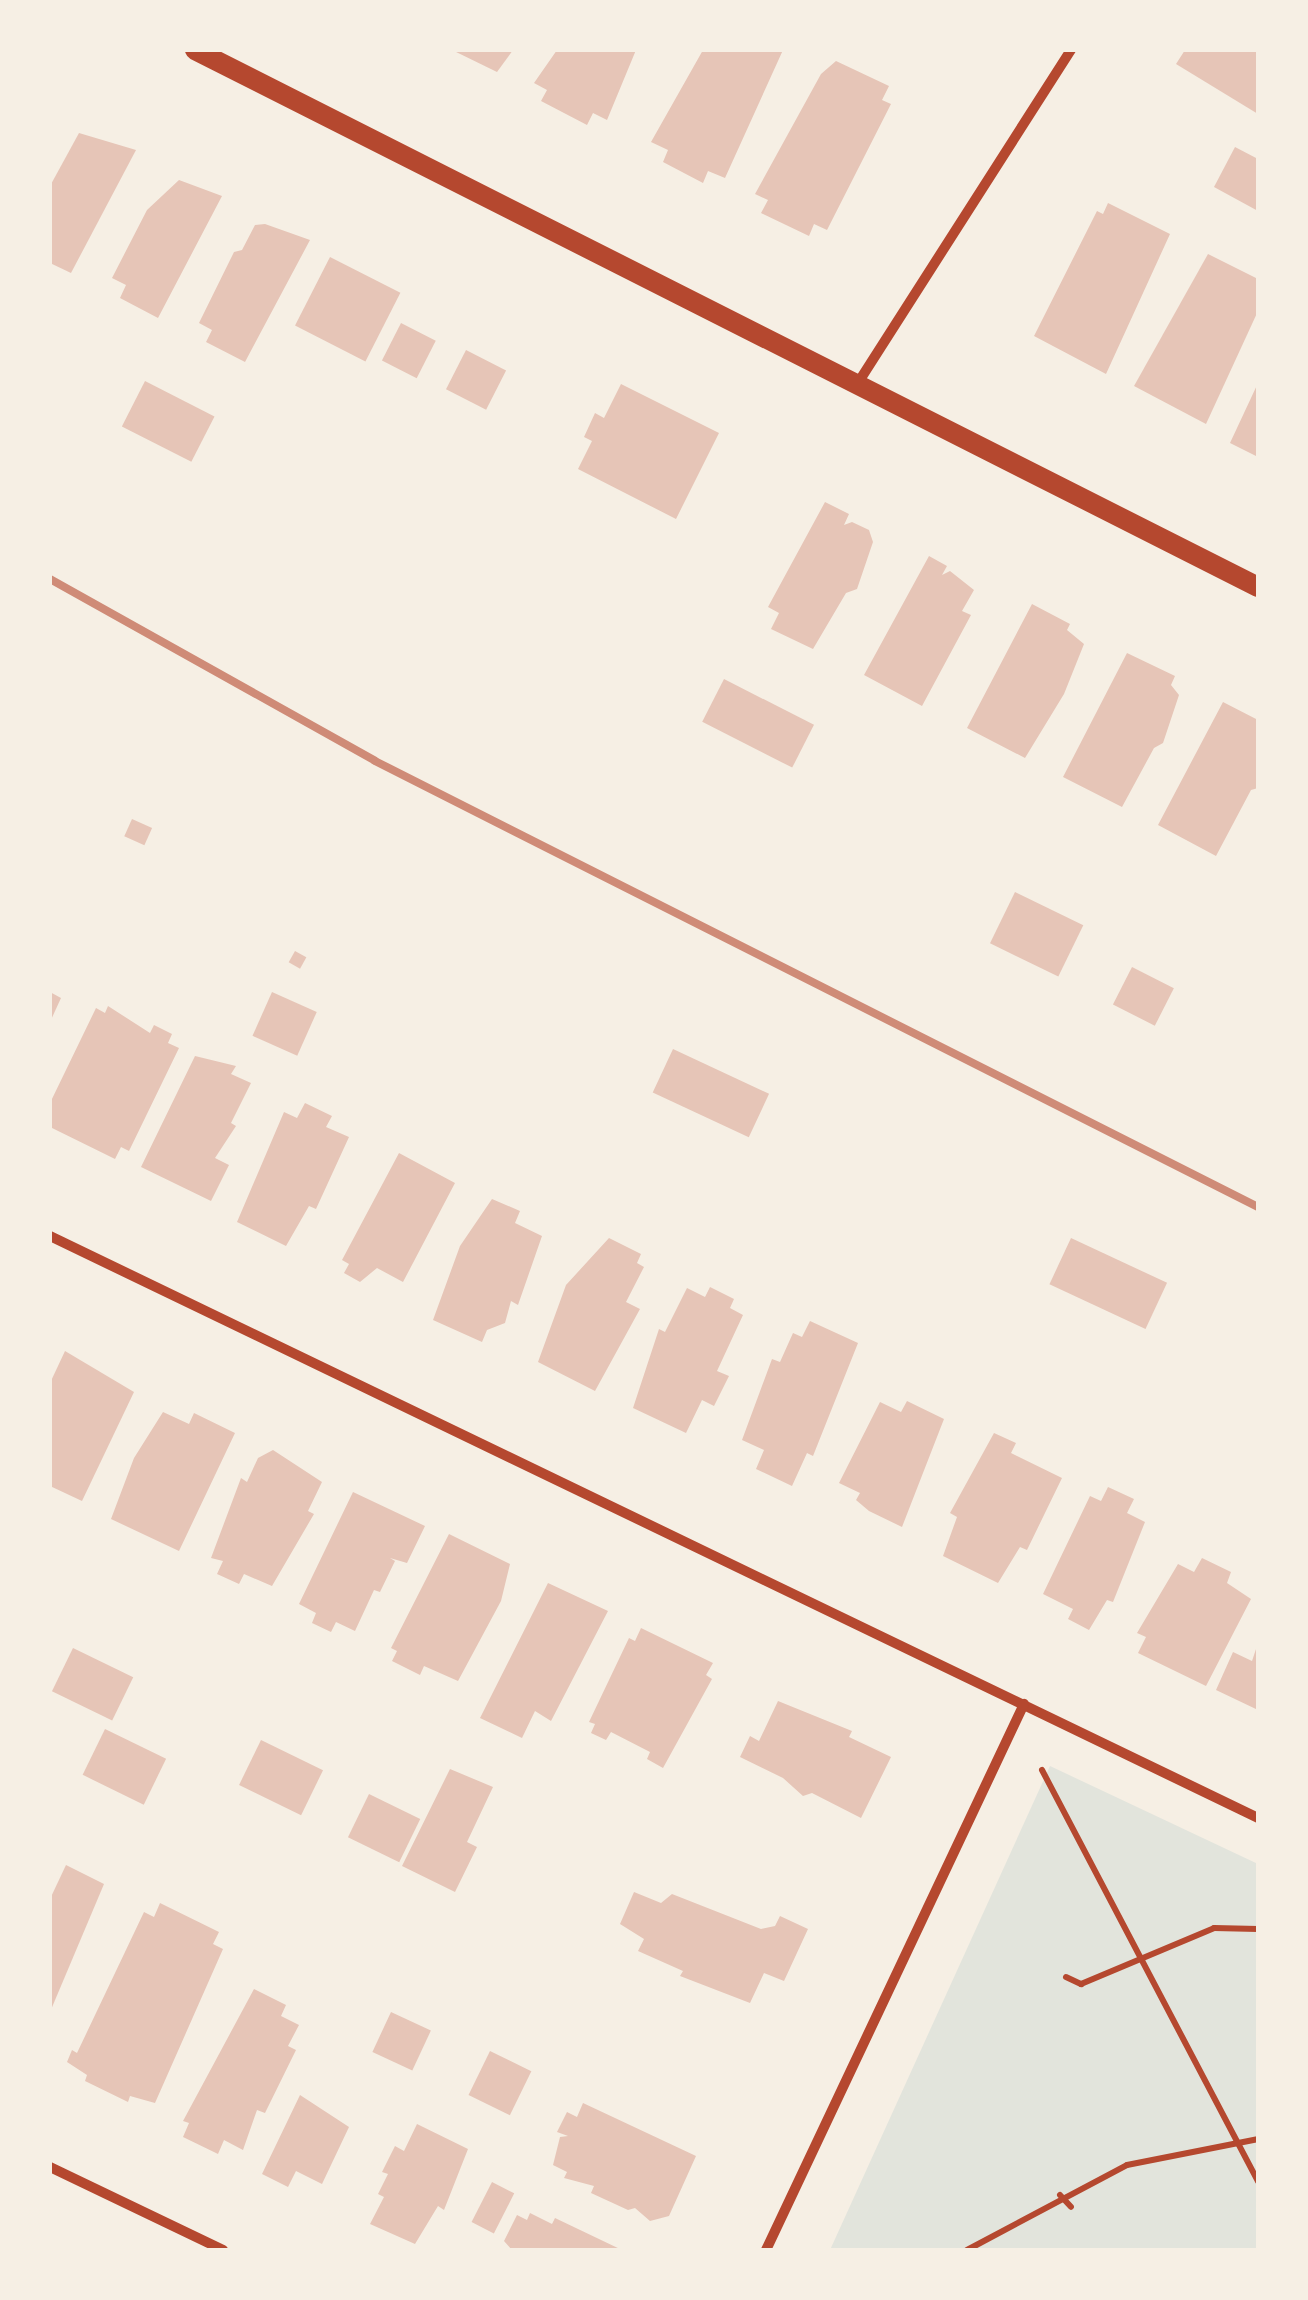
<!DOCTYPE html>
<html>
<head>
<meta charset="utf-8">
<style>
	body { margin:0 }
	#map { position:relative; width:1308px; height:2300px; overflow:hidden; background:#f6efe4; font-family:Merriweather,serif }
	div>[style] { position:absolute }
	.green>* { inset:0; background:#e2e4dc }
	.building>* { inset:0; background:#e6c5b7; transform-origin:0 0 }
	.path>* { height:6px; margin:-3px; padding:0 3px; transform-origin:3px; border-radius:3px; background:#b5482f }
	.minor>* { height:10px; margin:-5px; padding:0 5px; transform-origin:5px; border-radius:5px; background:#b5482f }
	.secondary>* { height:20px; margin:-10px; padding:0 10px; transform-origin:10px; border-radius:10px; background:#b5482f }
	.rail>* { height:8px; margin:-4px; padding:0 4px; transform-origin:4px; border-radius:4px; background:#cf8b77 }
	span { translate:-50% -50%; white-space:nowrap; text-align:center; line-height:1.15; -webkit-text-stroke:9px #f6efe4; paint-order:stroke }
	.frame { position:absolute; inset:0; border:52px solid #f6efe4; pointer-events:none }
</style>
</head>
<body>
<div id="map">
	<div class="green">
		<div style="clip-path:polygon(1050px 1766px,1258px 1864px,1258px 2250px,830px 2250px)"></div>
	</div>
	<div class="building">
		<div style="clip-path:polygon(452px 50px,513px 50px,497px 72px)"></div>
		<div style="clip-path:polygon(557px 50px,636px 50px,607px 120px,593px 113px,587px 125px,541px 101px,547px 90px,534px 83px)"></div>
		<div style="clip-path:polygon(703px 50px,783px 50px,725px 178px,708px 171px,703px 183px,663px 162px,668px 150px,651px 142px)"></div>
		<div style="clip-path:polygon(1185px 50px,1258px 50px,1258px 114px,1176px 64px)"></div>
		<div style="clip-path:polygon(836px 61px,889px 86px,882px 100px,891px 104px,827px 230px,814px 224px,809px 236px,761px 213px,768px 200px,755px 194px,821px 74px)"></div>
		<div style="clip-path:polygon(79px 133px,136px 150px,71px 273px,50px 263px,50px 186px)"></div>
		<div style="clip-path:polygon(1235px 147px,1258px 159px,1258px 211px,1214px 187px)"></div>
		<div style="clip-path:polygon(179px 180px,222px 196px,158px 318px,120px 298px,126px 285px,112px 278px,147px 210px)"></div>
		<div style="clip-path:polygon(1108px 203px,1170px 234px,1106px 374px,1034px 336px,1097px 211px,1103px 214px)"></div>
		<div style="clip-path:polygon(265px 224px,310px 240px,245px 362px,206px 342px,212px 330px,199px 323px,234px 252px,242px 250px,255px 225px)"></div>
		<div style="clip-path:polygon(1208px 254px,1258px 279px,1258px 311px,1206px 424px,1134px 386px)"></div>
		<div style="left:330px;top:257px;width:79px;height:77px;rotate:27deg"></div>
		<div style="left:401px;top:323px;width:39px;height:42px;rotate:27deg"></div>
		<div style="left:466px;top:350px;width:45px;height:44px;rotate:27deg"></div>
		<div style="left:145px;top:381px;width:78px;height:51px;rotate:27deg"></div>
		<div style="clip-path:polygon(1258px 383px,1258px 457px,1230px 443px)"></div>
		<div style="clip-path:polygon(621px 384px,719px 433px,676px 519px,578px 469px,592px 441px,584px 437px,595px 413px,604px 418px)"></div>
		<div style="clip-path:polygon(825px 502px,849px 514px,844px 525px,852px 522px,869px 530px,873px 542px,857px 589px,846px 593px,813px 649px,771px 629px,779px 613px,768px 607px)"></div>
		<div style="clip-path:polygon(929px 556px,947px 566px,942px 575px,950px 571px,974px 590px,962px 611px,971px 615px,922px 706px,864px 675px)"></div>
		<div style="clip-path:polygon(1032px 604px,1070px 624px,1067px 630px,1084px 644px,1064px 694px,1025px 758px,967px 728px)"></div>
		<div style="clip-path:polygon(1127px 653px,1175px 676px,1171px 685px,1179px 695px,1163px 743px,1154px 748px,1122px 807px,1063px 777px)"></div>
		<div style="left:724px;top:679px;width:101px;height:48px;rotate:27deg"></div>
		<div style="clip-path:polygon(1223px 702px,1258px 720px,1258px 788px,1251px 790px,1216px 856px,1158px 825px)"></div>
		<div style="left:132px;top:819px;width:22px;height:19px;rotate:24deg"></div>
		<div style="left:1015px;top:892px;width:76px;height:57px;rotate:26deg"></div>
		<div style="left:295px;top:951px;width:13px;height:13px;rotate:29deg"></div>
		<div style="left:1132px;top:967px;width:47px;height:42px;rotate:27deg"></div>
		<div style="clip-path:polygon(50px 992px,61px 998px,50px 1022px)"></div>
		<div style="left:272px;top:992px;width:49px;height:48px;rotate:24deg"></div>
		<div style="clip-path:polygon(108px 1006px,150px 1033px,154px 1025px,172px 1034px,168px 1043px,179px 1048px,129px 1151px,121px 1147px,115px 1159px,50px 1127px,50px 1103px,96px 1008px,105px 1013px)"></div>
		<div style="left:673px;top:1049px;width:106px;height:48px;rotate:25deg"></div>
		<div style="clip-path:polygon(195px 1056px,236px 1066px,231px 1074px,251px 1083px,231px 1123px,236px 1126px,215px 1158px,229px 1165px,211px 1201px,141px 1167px)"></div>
		<div style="clip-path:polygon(305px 1103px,332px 1116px,326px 1127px,349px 1137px,316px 1209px,309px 1206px,286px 1246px,237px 1222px,284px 1112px,297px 1118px)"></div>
		<div style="clip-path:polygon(399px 1153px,455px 1183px,403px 1282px,377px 1268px,360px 1282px,344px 1273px,349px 1264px,342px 1260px)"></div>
		<div style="clip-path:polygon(492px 1199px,520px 1211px,515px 1223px,542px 1236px,518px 1305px,511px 1301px,505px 1323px,487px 1330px,482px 1342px,433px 1320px,460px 1246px)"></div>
		<div style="clip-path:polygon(609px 1238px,641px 1254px,637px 1263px,644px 1267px,626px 1302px,640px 1309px,595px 1391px,538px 1362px,566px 1285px)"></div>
		<div style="left:1071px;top:1238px;width:106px;height:51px;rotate:25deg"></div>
		<div style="clip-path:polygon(710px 1287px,734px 1299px,730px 1308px,743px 1315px,717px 1371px,729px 1376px,714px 1406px,702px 1400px,686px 1433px,633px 1408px,659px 1329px,665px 1332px,687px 1288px,705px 1297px)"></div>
		<div style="clip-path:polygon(810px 1321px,858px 1343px,813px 1456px,807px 1453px,792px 1486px,756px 1469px,764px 1450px,742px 1440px,772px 1359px,780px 1362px,793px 1333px,802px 1337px)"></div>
		<div style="clip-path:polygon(65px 1351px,134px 1392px,82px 1501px,50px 1486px,50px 1383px)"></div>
		<div style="clip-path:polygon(907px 1401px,944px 1419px,902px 1527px,869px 1511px,856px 1500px,860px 1493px,839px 1483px,880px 1402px,901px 1412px)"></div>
		<div style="clip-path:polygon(163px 1412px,189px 1424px,194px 1413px,235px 1433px,179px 1551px,111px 1519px,134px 1458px)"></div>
		<div style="clip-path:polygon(994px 1433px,1016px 1443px,1011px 1453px,1062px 1478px,1027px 1550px,1020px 1547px,998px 1583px,943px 1556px,957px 1517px,950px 1513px)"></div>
		<div style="clip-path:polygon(273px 1450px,322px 1482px,308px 1511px,314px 1514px,272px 1586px,244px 1574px,239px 1584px,217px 1574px,223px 1561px,211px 1558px,241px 1478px,247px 1482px,258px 1458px)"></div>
		<div style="clip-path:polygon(1108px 1487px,1134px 1499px,1127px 1513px,1145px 1522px,1113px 1602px,1107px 1600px,1089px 1630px,1068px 1619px,1073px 1609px,1043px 1594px,1090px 1496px,1101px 1501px)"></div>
		<div style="clip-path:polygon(353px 1492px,425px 1526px,407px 1563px,390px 1558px,395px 1561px,380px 1592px,374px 1590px,355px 1631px,336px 1622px,331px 1632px,312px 1623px,316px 1613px,299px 1604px)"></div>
		<div style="clip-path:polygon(449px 1534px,510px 1564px,501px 1601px,458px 1681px,424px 1666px,420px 1675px,392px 1661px,397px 1651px,391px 1648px)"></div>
		<div style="clip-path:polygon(1202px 1558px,1231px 1572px,1227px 1583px,1251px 1599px,1206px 1686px,1138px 1653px,1146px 1637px,1137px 1633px,1178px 1564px,1194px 1572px)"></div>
		<div style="clip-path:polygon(548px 1583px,608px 1611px,551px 1721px,535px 1711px,522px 1738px,480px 1718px)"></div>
		<div style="clip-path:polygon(641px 1628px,713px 1663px,706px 1675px,712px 1679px,663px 1768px,647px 1759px,650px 1752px,611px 1732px,606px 1740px,591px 1733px,595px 1724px,589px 1722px,629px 1638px,635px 1641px)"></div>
		<div style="clip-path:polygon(1258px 1643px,1258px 1710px,1216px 1690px,1233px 1652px,1252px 1661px)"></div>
		<div style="left:73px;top:1648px;width:67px;height:48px;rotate:26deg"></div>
		<div style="clip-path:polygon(778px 1701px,852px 1731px,849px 1737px,891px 1757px,861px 1818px,812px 1793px,803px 1796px,783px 1778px,740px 1757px,750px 1736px,759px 1741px)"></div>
		<div style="left:105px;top:1729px;width:68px;height:51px;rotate:26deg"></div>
		<div style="left:261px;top:1740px;width:69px;height:50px;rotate:26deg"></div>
		<div style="clip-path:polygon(450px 1769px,493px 1787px,467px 1842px,477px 1847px,455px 1892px,402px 1866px)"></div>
		<div style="left:369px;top:1794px;width:57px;height:48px;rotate:26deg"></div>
		<div style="clip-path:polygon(66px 1865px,104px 1884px,50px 2012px,50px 1899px)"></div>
		<div style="clip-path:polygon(634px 1892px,661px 1903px,672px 1894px,761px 1929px,775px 1926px,780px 1916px,808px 1929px,784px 1981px,764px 1973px,750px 2003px,680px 1976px,683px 1971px,638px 1951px,644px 1939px,620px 1924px)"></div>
		<div style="clip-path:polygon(160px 1903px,219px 1932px,213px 1944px,223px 1949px,155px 2103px,130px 2096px,128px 2102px,85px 2081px,87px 2075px,67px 2062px,72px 2050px,77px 2053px,144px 1912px,154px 1917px)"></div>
		<div style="clip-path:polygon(254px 1989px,286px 2005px,281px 2016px,299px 2025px,288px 2046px,296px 2050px,265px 2113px,257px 2110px,243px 2150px,224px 2140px,218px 2154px,183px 2137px,189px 2123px,183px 2121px)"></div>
		<div style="left:391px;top:2012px;width:44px;height:44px;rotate:25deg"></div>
		<div style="left:490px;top:2051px;width:46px;height:49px;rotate:26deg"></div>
		<div style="clip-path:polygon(300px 2095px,349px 2127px,322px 2184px,296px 2171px,288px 2187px,262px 2174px)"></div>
		<div style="clip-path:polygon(583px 2103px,696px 2156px,669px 2216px,650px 2221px,635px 2208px,628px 2210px,591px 2193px,594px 2186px,564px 2178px,567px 2172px,553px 2165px,560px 2137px,568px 2136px,557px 2132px,567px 2112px,577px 2117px)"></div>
		<div style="clip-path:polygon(417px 2124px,468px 2149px,444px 2210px,438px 2206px,415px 2244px,370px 2224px,384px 2197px,378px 2194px,388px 2174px,382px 2172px,395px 2146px,404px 2151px)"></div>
		<div style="left:492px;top:2182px;width:25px;height:45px;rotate:27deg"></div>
		<div style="clip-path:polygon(530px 2213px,552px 2224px,555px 2218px,622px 2250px,512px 2250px,504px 2241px,517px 2215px,527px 2220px)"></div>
	</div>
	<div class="path">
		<div style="left:1042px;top:1770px;width:465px;rotate:62.3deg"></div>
		<div style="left:1066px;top:1977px;width:17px;rotate:25deg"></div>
		<div style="left:1081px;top:1984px;width:144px;rotate:-22.8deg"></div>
		<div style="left:1214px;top:1928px;width:44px;rotate:1.3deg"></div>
		<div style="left:1060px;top:2195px;width:16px;rotate:47deg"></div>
		<div style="left:967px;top:2250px;width:181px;rotate:-28deg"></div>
		<div style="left:1127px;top:2165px;width:134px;rotate:-11.2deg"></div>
	</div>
	<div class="minor">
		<div style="left:856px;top:386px;width:399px;rotate:-57.4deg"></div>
		<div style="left:50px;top:1236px;width:1341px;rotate:25.72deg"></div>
		<div style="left:50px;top:2167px;width:192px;rotate:25.6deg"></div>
		<div style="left:766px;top:2250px;width:604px;rotate:-64.71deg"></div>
	</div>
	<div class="secondary">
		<div style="left:195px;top:50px;width:1191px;rotate:26.8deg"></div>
	</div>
	<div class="rail">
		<div style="left:50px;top:579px;width:372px;rotate:29.2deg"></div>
		<div style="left:375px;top:761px;width:989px;rotate:26.8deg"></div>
	</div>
	<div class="frame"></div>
</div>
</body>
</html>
